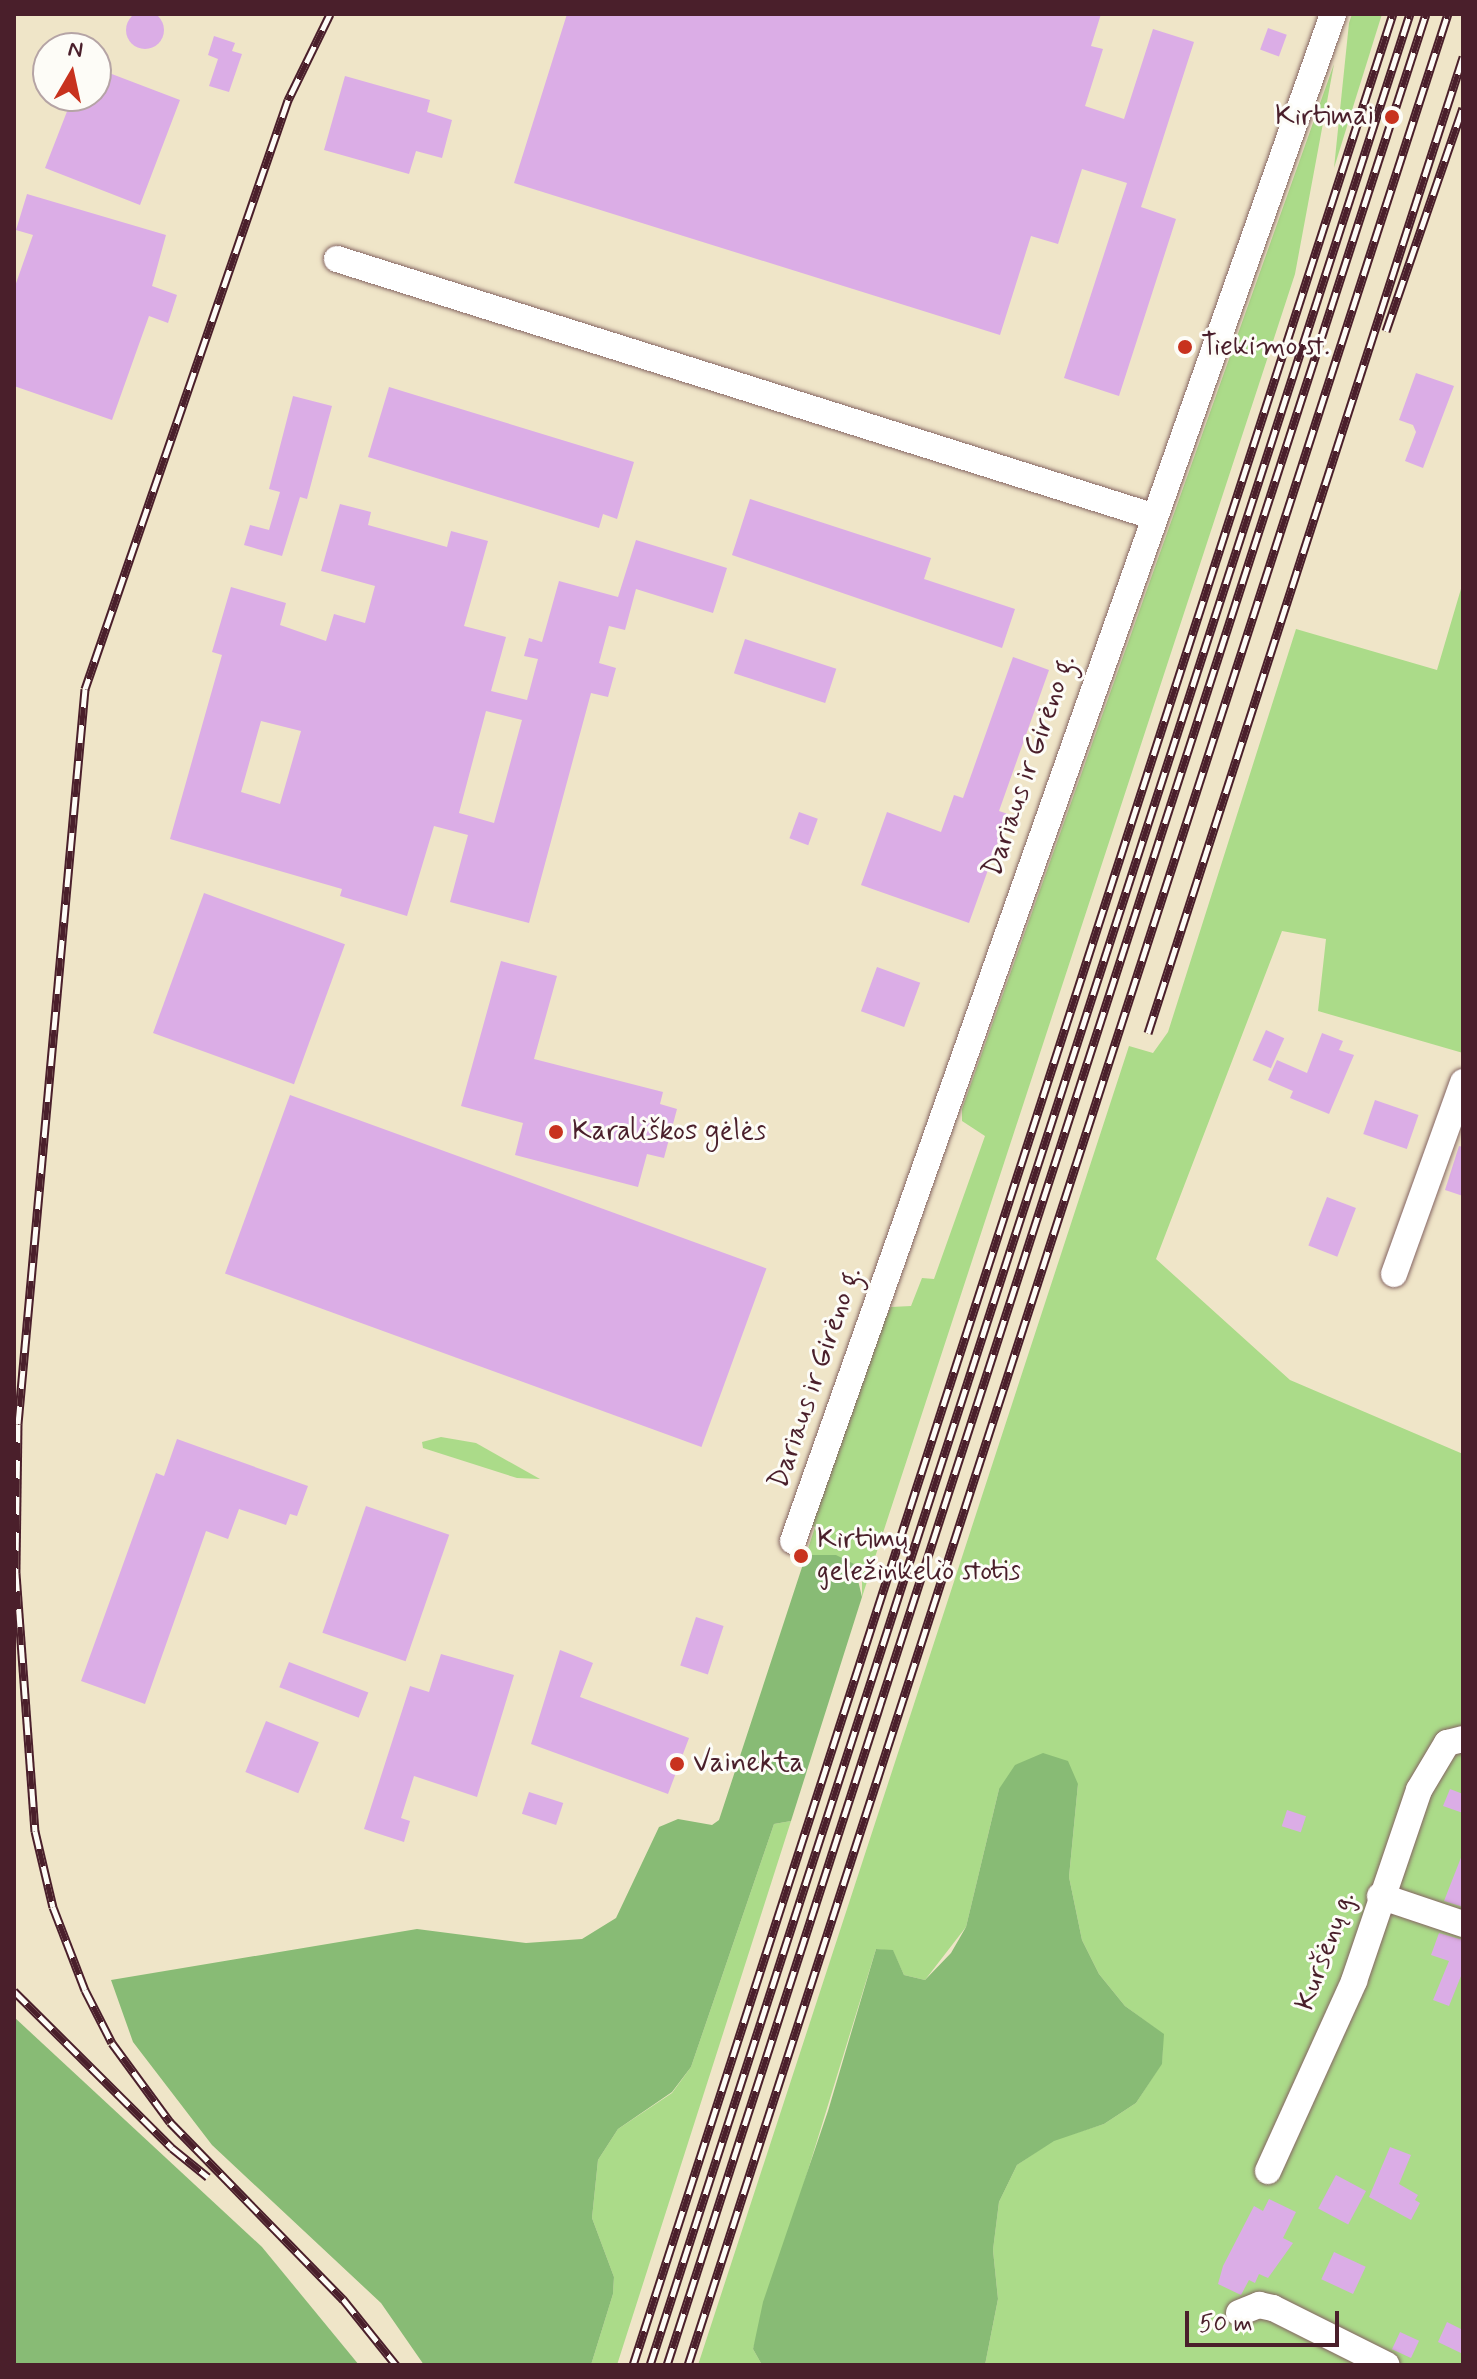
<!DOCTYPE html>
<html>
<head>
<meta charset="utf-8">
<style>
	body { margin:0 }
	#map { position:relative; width:1477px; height:2379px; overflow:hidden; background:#efe5c8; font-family:Mynerve,sans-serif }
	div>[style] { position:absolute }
	.green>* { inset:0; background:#abdb89 }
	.forest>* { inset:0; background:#88bb75 }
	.building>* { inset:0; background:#dbade6; transform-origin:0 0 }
	.round { border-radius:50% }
	.roads { filter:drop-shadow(0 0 2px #846462) drop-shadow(0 0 2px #846462) }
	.minor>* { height:26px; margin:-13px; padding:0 13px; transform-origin:13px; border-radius:13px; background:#fff }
	.rail>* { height:9px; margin-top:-4.5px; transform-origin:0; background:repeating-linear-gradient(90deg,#fdfcf7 0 18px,#4a1f2b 0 36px); box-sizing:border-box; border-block:2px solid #4a1f2b }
	.dots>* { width:22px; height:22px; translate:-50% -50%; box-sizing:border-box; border:4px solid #fdfcf7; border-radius:50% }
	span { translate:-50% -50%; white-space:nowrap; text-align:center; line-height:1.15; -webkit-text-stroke:6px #fdfcf7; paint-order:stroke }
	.poi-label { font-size:28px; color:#4a1f2b }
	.right { translate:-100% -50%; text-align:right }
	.left { translate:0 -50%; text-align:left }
	.street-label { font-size:28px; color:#4a1f2b }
	.frame { position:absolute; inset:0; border:16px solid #4a1f2b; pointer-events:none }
	.north { position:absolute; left:32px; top:32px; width:80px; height:80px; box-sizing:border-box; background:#fdfcf7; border:2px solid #b5a4a5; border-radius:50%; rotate:9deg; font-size:22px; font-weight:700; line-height:32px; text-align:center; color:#4a1f2b }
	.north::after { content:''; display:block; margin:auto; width:28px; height:36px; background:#c8321e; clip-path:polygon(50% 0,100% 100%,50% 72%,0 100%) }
	.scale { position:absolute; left:1185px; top:2311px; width:154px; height:36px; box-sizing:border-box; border:4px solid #4a1f2b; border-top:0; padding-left:10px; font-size:24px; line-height:28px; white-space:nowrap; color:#4a1f2b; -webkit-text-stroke:6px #fdfcf7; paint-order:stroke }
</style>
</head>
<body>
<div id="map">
	<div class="green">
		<div style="clip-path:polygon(1352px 14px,1382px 14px,1334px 168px,1349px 23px)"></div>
		<div style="clip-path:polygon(1334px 64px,1295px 274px,862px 1597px,862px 1579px,806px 1555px,815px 1527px,811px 1525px,885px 1318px,891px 1307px,911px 1306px,922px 1278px,934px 1279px,985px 1136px,962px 1121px,962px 1109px)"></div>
		<div style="clip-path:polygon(1463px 582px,1463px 1053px,1318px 1011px,1326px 939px,1282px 931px,1156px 1259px,1290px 1380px,1463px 1454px,1463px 2365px,985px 2365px,998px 2299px,993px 2250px,999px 2202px,1017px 2165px,1054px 2140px,1104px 2124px,1136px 2103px,1162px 2063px,1163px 2034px,1125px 2006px,1099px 1974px,1082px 1940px,1069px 1877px,1078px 1784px,999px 1789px,966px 1927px,925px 1980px,904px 1975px,893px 1951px,876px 1949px,753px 2349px,762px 2365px,698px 2365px,1129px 1046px,1153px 1053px,1168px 1032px,1296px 629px,1437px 670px)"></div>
		<div style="clip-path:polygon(441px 1437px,476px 1443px,540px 1479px,517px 1478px,423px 1448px,422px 1442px)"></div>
		<div style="clip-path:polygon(791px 1821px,617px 2365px,591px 2365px,613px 2294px,614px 2277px,592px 2218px,598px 2160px,618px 2129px,672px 2093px,691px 2067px,774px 1824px)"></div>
	</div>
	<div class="forest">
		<div style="clip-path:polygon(836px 1555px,854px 1564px,862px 1597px,791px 1821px,774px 1824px,691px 2067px,672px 2092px,618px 2129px,598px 2160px,592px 2218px,614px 2277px,613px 2294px,591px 2365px,424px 2365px,381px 2303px,212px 2145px,133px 2042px,111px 1980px,417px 1929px,526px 1943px,582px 1939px,616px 1918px,659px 1827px,678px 1819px,712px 1825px,719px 1820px,806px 1555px)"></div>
		<div style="clip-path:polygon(1043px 1753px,1068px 1761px,1078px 1784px,1069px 1877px,1082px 1940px,1099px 1974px,1125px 2006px,1164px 2034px,1162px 2064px,1136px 2103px,1104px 2124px,1054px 2141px,1017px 2165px,999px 2202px,993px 2250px,998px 2299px,985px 2365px,762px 2365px,753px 2349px,763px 2302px,828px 2111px,876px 1949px,893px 1950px,904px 1975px,925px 1980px,951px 1953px,966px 1927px,999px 1789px,1015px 1765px)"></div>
		<div style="clip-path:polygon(14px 2017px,262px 2247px,359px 2365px,14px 2365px)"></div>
	</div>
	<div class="building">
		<div class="round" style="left:126px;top:11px;width:38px;height:38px"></div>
		<div style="clip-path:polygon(567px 14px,1101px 14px,1091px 46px,1103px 49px,1085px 106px,1124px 119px,1153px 29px,1194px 42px,1141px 207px,1176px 219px,1119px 396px,1064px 378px,1127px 183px,1082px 169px,1058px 244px,1031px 236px,1000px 335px,514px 183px)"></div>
		<div style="left:1268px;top:28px;width:20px;height:23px;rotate:20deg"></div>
		<div style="clip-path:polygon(214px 36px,235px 43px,232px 51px,242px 54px,229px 92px,209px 86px,218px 59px,208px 55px)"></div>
		<div style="clip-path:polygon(96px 68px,180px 100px,140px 205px,45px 168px,73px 96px,96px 96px)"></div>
		<div style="clip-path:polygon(345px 76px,430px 100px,427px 112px,452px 120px,442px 158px,416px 151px,409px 174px,324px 150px)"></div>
		<div style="clip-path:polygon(27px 194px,166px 235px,152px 286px,177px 295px,168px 323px,149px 316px,112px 420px,14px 386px,14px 289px,33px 235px,16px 230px)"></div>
		<div style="clip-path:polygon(1416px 373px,1454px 386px,1423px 468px,1405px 461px,1416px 432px,1413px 425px,1399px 420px)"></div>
		<div style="clip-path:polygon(389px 387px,634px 462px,617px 519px,603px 514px,599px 528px,368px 457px)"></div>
		<div style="clip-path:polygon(293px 396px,332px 406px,307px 499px,300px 497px,282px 556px,244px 545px,250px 525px,269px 530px,280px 492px,269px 489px)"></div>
		<div style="clip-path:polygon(750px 499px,931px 558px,924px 579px,1015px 609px,1002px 648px,732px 555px)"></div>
		<div style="clip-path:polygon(evenodd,340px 504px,371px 512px,368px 525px,447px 547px,451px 531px,488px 541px,464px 626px,506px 637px,491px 691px,527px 700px,538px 659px,524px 656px,529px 638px,542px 642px,559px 581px,618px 597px,636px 540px,727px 568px,713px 613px,636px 589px,625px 630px,609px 626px,599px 663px,616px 668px,608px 697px,591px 693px,529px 923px,450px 902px,468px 835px,434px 826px,407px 916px,340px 896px,342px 889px,170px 839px,222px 655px,212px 652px,231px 587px,286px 603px,280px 625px,326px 641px,334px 614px,365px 623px,375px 586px,321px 571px,340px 504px,486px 711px,522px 720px,494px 823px,459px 813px,486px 711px,340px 504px,261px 721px,301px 731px,280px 804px,241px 792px,261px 721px)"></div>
		<div style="left:745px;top:639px;width:96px;height:36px;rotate:18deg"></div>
		<div style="clip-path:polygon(1013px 657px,1049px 670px,999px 811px,1008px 814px,969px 923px,861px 885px,887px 812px,941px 832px,954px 795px,963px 798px)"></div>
		<div style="left:799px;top:812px;width:20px;height:28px;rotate:20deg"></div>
		<div style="left:204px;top:893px;width:150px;height:149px;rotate:20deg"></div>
		<div style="clip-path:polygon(501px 961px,557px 976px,534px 1059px,663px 1092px,660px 1104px,677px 1109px,664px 1158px,647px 1154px,638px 1187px,515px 1155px,523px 1123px,461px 1106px)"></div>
		<div style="left:877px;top:967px;width:46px;height:47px;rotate:20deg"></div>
		<div style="left:1266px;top:1030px;width:20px;height:33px;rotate:24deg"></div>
		<div style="clip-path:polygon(1322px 1033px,1343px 1041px,1339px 1050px,1354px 1055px,1329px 1114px,1290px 1098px,1293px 1091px,1268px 1080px,1277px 1060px,1307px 1073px)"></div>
		<div style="left:290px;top:1095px;width:507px;height:190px;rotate:20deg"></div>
		<div style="left:1375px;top:1100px;width:46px;height:36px;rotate:19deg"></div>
		<div style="clip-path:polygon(1459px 1146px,1463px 1147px,1463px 1196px,1445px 1190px)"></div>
		<div style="left:1327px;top:1197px;width:31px;height:52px;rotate:21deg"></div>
		<div style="clip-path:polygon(177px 1439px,308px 1486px,297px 1516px,290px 1514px,286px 1525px,239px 1509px,228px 1539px,206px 1531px,145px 1704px,81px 1681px,156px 1473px,164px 1476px)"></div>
		<div style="left:366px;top:1506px;width:88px;height:134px;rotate:19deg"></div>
		<div style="left:696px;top:1617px;width:29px;height:51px;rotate:18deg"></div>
		<div style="clip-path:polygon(560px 1650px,593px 1663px,580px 1697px,689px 1738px,668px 1794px,531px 1744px)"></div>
		<div style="clip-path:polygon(441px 1654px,514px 1675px,477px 1797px,414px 1776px,401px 1818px,410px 1821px,404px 1842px,364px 1829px,410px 1686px,429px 1692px)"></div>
		<div style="left:289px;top:1662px;width:85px;height:27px;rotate:21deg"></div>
		<div style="left:266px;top:1721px;width:57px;height:55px;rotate:22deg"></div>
		<div style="clip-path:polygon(1450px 1789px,1463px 1794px,1463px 1813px,1443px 1806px)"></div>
		<div style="left:529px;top:1792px;width:36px;height:23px;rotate:18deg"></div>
		<div style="left:1287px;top:1810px;width:20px;height:17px;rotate:18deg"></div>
		<div style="clip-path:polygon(1462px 1855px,1463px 1855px,1463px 1907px,1444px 1901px)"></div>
		<div style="clip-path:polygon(1439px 1933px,1463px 1940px,1463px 1971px,1449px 2006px,1433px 2000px,1449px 1961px,1431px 1955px)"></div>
		<div style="clip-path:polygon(1390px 2147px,1411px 2155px,1399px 2184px,1418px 2195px,1415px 2200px,1420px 2203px,1411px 2220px,1369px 2197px)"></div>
		<div style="left:1336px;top:2175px;width:34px;height:38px;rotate:28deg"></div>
		<div style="clip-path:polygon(1269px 2199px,1296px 2212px,1283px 2238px,1293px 2243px,1268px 2278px,1259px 2274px,1255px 2283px,1249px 2280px,1241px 2295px,1218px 2284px,1223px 2266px,1254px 2206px,1263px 2211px)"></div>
		<div style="left:1334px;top:2252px;width:35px;height:30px;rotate:25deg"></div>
		<div style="clip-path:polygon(1447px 2322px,1463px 2330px,1463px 2354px,1438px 2342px)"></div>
		<div style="left:1400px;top:2332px;width:21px;height:19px;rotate:25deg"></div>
	</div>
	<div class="roads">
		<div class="minor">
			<div style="left:337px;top:259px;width:855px;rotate:17.5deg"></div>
			<div style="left:1394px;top:1274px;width:204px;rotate:-70.2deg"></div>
			<div style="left:793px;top:1541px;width:1620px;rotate:-70.52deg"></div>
			<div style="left:1380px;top:1896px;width:88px;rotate:18.6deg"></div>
			<div style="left:1268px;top:2171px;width:209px;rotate:-65.6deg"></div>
			<div style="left:1354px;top:1981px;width:202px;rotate:-71.2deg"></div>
			<div style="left:1419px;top:1790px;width:55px;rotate:-59.2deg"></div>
			<div style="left:1447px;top:1743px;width:16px;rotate:-14deg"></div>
			<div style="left:1239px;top:2313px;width:22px;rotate:-22deg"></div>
			<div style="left:1259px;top:2305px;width:14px;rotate:12deg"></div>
			<div style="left:1273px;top:2308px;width:127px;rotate:26.6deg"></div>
		</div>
	</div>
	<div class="rail">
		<div style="left:330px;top:14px;width:96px;rotate:116deg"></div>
		<div style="left:288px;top:100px;width:623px;rotate:109.02deg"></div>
		<div style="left:85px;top:689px;width:738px;rotate:95.21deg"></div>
		<div style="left:18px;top:1424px;width:149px;rotate:90.8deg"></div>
		<div style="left:16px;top:1573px;width:259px;rotate:85.8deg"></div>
		<div style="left:35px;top:1831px;width:78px;rotate:76.7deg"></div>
		<div style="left:53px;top:1907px;width:89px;rotate:68.9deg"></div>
		<div style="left:85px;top:1990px;width:59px;rotate:63deg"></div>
		<div style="left:112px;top:2043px;width:98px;rotate:53.7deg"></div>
		<div style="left:170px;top:2122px;width:248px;rotate:45.7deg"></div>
		<div style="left:343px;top:2299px;width:85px;rotate:51.2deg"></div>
		<div style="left:1386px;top:331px;width:236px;rotate:-71deg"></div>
		<div style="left:1148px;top:1033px;width:1026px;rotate:-72.11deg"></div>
		<div style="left:14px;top:1991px;width:223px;rotate:44.8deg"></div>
		<div style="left:172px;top:2148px;width:46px;rotate:38.9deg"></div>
		<div style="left:633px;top:2365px;width:2471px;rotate:-72.09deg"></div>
		<div style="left:650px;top:2365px;width:2471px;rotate:-72.09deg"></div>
		<div style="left:667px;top:2365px;width:2470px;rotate:-72.11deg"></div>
		<div style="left:688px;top:2365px;width:2471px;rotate:-72.09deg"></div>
	</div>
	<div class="dots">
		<div style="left:1392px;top:117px;background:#c8321e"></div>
		<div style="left:1185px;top:347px;background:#c8321e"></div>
		<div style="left:556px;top:1132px;background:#c8321e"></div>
		<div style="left:801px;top:1556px;background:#c8321e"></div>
		<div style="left:677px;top:1764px;background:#c8321e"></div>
	</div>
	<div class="poi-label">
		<span class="right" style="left:1374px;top:117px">Kirtimai</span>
		<span class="left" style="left:1201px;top:347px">Tiekimo st.</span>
		<span class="left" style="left:572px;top:1132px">Karališkos gėlės</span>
		<span class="left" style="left:817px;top:1556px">Kirtimų<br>geležinkelio stotis</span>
		<span class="left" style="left:693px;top:1764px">Vainekta</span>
	</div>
	<div class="street-label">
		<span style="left:1030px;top:766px;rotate:-71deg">Dariaus ir Girėno g.</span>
		<span style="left:816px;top:1378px;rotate:-71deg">Dariaus ir Girėno g.</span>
		<span style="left:1326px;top:1951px;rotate:-70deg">Kuršėnų g.</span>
	</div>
	<div class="frame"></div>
	<div class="north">N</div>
	<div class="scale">50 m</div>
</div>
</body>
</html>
